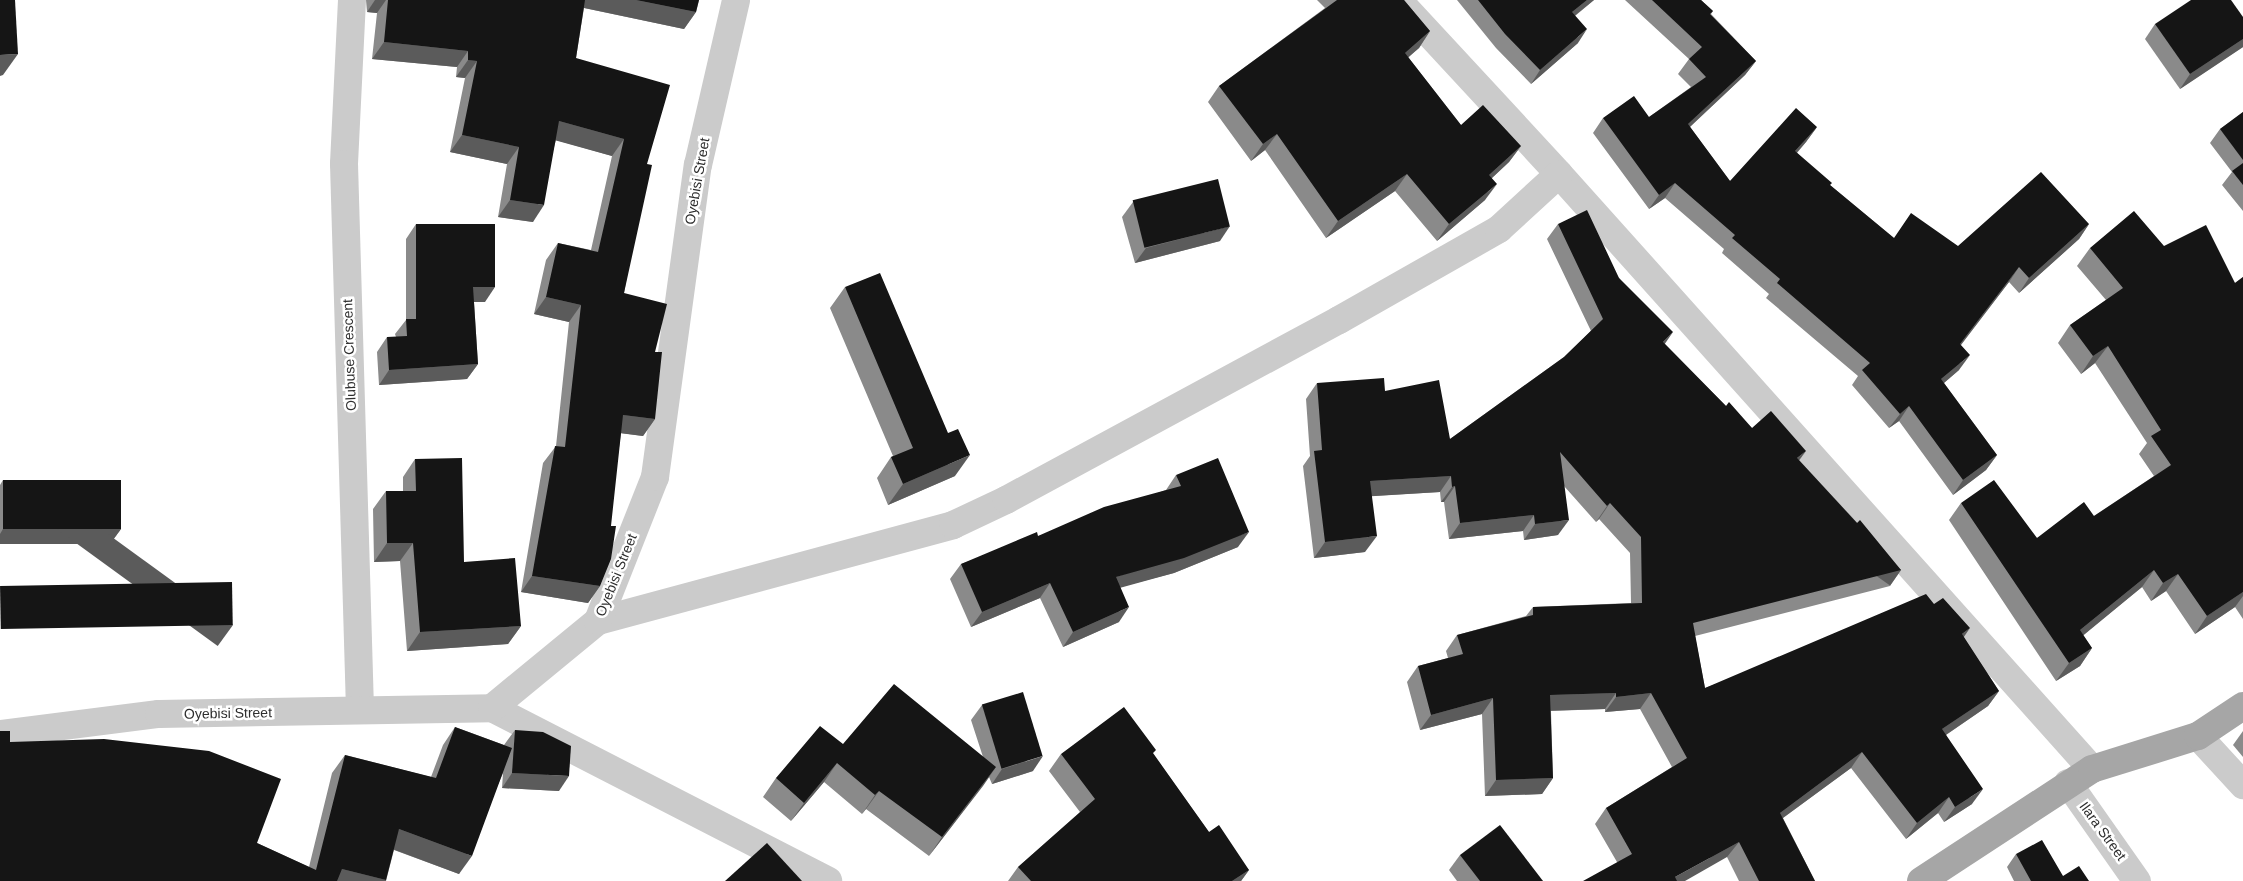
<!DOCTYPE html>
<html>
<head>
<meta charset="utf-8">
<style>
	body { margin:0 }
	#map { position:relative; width:2243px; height:881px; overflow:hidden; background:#fff; font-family:Arial,sans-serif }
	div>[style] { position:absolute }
	.minor>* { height:28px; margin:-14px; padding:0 14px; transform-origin:14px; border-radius:14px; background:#cbcbcb }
	.primary>* { height:28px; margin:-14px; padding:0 14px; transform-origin:14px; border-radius:14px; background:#a6a6a6 }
	.wall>* { inset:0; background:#8a8a8a }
	.shaded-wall>* { inset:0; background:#5b5b5b; transform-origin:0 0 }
	.building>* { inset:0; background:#151515; transform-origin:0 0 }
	span { translate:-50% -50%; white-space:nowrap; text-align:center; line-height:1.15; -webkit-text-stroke:5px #fff; paint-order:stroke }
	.street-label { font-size:14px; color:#2e2e2e }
</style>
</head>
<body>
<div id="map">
	<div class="minor">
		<div style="left:352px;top:0;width:164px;rotate:92.8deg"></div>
		<div style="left:344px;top:164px;width:545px;rotate:88.32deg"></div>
		<div style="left:1398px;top:0;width:237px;rotate:47.2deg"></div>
		<div style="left:1559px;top:174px;width:799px;rotate:48.15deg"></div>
		<div style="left:598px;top:621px;width:368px;rotate:-15.1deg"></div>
		<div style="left:953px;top:525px;width:59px;rotate:-25.3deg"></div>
		<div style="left:1006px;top:500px;width:379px;rotate:-28.4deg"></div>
		<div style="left:1339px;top:320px;width:184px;rotate:-29.6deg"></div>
		<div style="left:1499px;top:229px;width:81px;rotate:-42.5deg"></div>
		<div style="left:492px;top:708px;width:378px;rotate:27.2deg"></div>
		<div style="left:0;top:734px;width:160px;rotate:-7.2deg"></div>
		<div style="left:159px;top:714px;width:333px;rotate:-1deg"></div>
		<div style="left:492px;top:708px;width:137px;rotate:-39.4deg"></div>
		<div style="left:598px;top:621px;width:155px;rotate:-68.4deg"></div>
		<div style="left:655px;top:477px;width:315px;rotate:-82.2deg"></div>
		<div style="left:698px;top:165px;width:169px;rotate:-77deg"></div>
		<div style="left:2198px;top:736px;width:67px;rotate:47.4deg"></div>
		<div style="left:2068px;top:783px;width:120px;rotate:54.9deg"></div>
	</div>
	<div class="primary">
		<div style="left:1921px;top:881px;width:204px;rotate:-33.2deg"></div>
		<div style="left:2092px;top:769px;width:111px;rotate:-17.3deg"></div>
		<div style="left:2198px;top:736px;width:54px;rotate:-33.7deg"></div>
	</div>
	<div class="wall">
		<div style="clip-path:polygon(366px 0,699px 0,696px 12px,684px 29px,584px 8px,576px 58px,647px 164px,624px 293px,655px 352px,655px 419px,643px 436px,621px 433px,600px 586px,588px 603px,521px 592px,543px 463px,556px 446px,569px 322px,534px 314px,546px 260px,558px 243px,591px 250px,612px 156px,556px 140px,533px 222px,498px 217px,507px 164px,450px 152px,465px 78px,456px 77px,457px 67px,372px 59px,377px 13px,367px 12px)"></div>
		<div style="clip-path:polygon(1317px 0,1404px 0,1430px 31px,1419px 48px,1408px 57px,1461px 125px,1521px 146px,1509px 162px,1492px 178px,1485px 200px,1437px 241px,1395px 191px,1326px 238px,1265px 150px,1251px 161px,1208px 102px,1219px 86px,1325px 8px)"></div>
		<div style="clip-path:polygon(1457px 0,1594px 0,1575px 16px,1578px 43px,1531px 84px,1496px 48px)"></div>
		<div style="clip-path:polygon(1625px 0,1701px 0,1713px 11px,1711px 14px,1756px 61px,1745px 75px,1690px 127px,1730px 181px,1817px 127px,1806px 142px,1797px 153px,1830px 185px,1894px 238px,1958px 246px,2089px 224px,2079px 239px,2019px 293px,2009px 282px,1961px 345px,1959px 370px,1944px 383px,1997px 455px,1986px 470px,1953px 495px,1899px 421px,1889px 428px,1852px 385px,1858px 376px,1766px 298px,1769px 294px,1722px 253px,1724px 249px,1665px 198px,1649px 209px,1593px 133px,1603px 118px,1649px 117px,1691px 87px,1678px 74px,1689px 59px)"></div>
		<div style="clip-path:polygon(2243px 17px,2243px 47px,2180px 89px,2145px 39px,2155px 24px)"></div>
		<div style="clip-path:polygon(2243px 112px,2243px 211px,2222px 185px,2232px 172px,2210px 143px,2220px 129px)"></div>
		<div style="clip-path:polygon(1133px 202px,1220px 241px,1135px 263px,1122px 217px)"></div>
		<div style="clip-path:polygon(416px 224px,485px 302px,474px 302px,478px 364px,467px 379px,379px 385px,377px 352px,387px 337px,396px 337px,395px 334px,406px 320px,406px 239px)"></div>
		<div style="clip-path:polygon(1558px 224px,1619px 278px,1665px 344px,1726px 406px,1752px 428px,1799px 460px,1901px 570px,1890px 586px,1695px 636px,1705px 688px,1934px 604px,1964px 638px,1999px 691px,1988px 706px,1946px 735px,1972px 804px,1944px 822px,1938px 813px,1906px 839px,1851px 768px,1783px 818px,1815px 881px,1739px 881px,1727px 857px,1617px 862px,1595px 824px,1606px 808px,1672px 767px,1640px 709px,1605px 712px,1605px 709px,1551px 711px,1553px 778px,1542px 794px,1485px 796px,1482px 714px,1420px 730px,1407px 682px,1418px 666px,1448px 658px,1446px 651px,1457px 635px,1526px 616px,1533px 607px,1631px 603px,1630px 553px,1599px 519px,1596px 522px,1564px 486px,1558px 535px,1524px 540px,1523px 531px,1449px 539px,1444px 502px,1441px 502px,1440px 492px,1372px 496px,1365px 552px,1314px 558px,1303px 466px,1310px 456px,1306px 399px,1317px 383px,1385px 391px,1450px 439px,1564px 357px,1591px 331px,1547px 239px)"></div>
		<div style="clip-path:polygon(2164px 246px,2235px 283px,2243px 277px,2243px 619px,2235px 607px,2195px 634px,2166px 591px,2151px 601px,2142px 587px,2083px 635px,2092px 648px,2080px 666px,2056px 681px,1949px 520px,1961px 503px,2037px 538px,2094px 516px,2154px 476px,2139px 454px,2147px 443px,2095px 363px,2081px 374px,2058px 343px,2070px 325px,2106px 300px,2077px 266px,2090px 248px)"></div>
		<div style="clip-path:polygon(845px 287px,955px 476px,888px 505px,877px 478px,891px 457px,893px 456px,830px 308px)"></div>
		<div style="clip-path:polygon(415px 459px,464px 562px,521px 626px,508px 644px,407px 651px,400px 561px,374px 562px,373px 509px,386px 491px,403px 491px,403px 477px)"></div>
		<div style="clip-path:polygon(1176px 475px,1238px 547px,1174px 573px,1120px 587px,1119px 622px,1063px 647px,1040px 598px,971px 627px,950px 579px,961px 564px,1166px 490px)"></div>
		<div style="clip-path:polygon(3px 480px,121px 529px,110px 544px,0 544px,0 485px)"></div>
		<div style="clip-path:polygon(982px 705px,1033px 771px,992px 784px,989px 777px,929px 856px,866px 809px,862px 814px,824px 782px,791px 821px,763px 797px,776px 778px,843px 744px,983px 757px,971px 720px)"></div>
		<div style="clip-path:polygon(455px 727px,504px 745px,515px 730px,559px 791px,502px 788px,503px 773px,459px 874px,394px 850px,386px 881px,0 881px,10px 742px,257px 843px,309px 867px,332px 773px,345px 755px,431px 777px,443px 745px)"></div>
		<div style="clip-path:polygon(2243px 731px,2243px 757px,2233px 745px)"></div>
		<div style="clip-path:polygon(1061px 754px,1153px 754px,1209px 832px,1249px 870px,1241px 881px,1008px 881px,1018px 867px,1080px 812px,1049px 771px)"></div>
		<div style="clip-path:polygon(2016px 854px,2063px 876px,2089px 881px,2014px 881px,2007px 867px)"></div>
		<div style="clip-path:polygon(1460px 855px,1543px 881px,1457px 881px,1449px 870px)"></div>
	</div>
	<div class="shaded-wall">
		<div style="clip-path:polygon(375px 0,386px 0,377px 13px,367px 12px)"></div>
		<div style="clip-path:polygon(579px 0,636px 0,696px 12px,684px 29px,575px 6px)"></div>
		<div style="clip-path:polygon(1587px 0,1594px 0,1562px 26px,1572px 12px)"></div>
		<div style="clip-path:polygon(1587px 29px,1578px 43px,1531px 84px,1540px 70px)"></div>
		<div style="clip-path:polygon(1430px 31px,1419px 48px,1394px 70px,1405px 53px)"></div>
		<div style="clip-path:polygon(2243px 39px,2243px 47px,2180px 89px,2190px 74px)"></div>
		<div style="clip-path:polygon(384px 42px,468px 51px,457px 67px,372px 59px)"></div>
		<div style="clip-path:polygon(18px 54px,3px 75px,0 76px,0 55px)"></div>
		<div style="clip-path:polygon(468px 60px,477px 61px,465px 78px,456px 77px)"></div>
		<div style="clip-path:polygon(1756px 61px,1745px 75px,1678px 138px,1688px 124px)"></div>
		<div style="clip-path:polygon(559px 121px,624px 139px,612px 156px,547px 138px)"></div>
		<div style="clip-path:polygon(1817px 127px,1806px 142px,1785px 166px,1795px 151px)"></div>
		<div style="clip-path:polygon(1277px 134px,1265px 150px,1251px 161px,1263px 144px)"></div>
		<div style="clip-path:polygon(462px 135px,519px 147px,507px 164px,450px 152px)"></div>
		<div style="clip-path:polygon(1521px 146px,1509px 162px,1478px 191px,1489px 175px)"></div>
		<div style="clip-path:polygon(1407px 174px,1395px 191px,1326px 238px,1338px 221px)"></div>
		<div style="clip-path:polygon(1675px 183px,1665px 198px,1649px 209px,1659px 195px)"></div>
		<div style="clip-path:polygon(1497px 184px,1485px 200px,1437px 241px,1449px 224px)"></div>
		<div style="clip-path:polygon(510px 200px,544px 205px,533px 222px,498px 217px)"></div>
		<div style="clip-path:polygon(2089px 224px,2079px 239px,2019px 293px,2029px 278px)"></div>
		<div style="clip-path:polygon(1230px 226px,1220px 241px,1135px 263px,1146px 248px)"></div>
		<div style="clip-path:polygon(2019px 267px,2009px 282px,1950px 359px,1960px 344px)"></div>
		<div style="clip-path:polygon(473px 287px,495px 287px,485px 302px,463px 302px)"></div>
		<div style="clip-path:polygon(546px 297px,581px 305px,569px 322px,534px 314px)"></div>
		<div style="clip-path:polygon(1673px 332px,1662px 348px,1663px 342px)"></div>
		<div style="clip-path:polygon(2108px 346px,2095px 363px,2081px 374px,2093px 356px)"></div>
		<div style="clip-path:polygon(1970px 355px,1959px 370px,1931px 394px,1941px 379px)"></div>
		<div style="clip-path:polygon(478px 364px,467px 379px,379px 385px,389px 370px)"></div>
		<div style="clip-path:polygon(1909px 406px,1899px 421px,1889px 428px,1900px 414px)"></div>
		<div style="clip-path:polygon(623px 415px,655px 419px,643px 436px,611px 432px)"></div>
		<div style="clip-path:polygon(1806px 451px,1795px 466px,1797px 458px)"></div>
		<div style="clip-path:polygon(970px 455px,955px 476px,888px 505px,903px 484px)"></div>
		<div style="clip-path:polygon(1997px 455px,1986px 470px,1953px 495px,1963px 480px)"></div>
		<div style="clip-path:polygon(1451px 476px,1440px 492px,1359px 497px,1370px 481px)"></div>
		<div style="clip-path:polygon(1455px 486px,1444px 502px,1441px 502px,1452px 487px)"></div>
		<div style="clip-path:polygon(1610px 503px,1599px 519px,1596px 522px,1607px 506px)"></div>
		<div style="clip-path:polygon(1534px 515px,1523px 531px,1449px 539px,1460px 523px)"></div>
		<div style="clip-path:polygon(1569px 520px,1558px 535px,1524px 540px,1535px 524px)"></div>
		<div style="clip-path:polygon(3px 529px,121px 529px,110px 544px,0 544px,0 534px)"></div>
		<div style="clip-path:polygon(1249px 532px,1238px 547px,1174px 573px,1105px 592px,1116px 577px)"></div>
		<div style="clip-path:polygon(1377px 536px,1365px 552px,1314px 558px,1325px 542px)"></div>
		<div style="clip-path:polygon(387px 543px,413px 543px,400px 561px,374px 562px)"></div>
		<div style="left:1901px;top:570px;width:19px;height:215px;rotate:125deg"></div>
		<div style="clip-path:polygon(2154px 570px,2142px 587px,2068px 648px,2080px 630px)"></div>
		<div style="clip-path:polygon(2178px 574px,2166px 591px,2151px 601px,2163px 583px)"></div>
		<div style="clip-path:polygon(532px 576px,600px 586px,588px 603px,521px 592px)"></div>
		<div style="clip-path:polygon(1050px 583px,1040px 598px,971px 627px,982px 612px)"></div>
		<div style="clip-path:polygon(2243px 592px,2243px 596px,2235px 607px,2195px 634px,2207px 616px)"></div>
		<div style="clip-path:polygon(1129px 607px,1119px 622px,1063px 647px,1073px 632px)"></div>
		<div style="left:233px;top:625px;width:26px;height:233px;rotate:126deg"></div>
		<div style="clip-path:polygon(521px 626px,508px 644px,407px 651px,420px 632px)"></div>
		<div style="clip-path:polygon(1970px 628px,1959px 644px,1962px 634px)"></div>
		<div style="clip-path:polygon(2092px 648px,2080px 666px,2056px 681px,2069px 663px)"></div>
		<div style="clip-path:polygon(1999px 691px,1988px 706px,1931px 745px,1942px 729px)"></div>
		<div style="clip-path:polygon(1616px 693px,1605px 709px,1539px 711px,1550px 695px)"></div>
		<div style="clip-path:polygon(1651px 693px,1640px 709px,1605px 712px,1616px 697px)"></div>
		<div style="clip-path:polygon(1493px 698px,1482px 714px,1420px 730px,1431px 715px)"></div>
		<div style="clip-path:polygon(1862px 752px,1851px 768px,1769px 828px,1780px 813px)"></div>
		<div style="clip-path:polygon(1043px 756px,1033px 771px,992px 784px,1002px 769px)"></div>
		<div style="clip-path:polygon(837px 763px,824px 782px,791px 821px,804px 803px)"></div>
		<div style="clip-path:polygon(996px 767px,983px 786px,929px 856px,942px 837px)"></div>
		<div style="clip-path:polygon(512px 773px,569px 776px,559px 791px,502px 788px)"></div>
		<div style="clip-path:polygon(1553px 778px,1542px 794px,1485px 796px,1496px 780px)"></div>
		<div style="clip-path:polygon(1983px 789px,1972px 804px,1944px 822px,1955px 807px)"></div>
		<div style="clip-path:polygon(879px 791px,866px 809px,862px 814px,875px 795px)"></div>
		<div style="clip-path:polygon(1949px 797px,1938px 813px,1906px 839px,1917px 823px)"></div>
		<div style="clip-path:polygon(399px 829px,472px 856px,459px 874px,387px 847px)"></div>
		<div style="clip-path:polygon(1739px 842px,1727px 857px,1685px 881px,1672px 881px,1675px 877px)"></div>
		<div style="clip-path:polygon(342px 869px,386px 880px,386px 881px,334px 881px)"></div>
		<div style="clip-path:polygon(1249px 870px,1241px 881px,1232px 881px)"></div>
	</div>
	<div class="building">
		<div style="clip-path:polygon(0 0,15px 0,18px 54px,0 55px)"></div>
		<div style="clip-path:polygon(388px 0,585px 0,576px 58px,670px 85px,647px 164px,652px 165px,624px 293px,667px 304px,655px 352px,662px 352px,655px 419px,623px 415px,611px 526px,616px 526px,611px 559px,600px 586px,532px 576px,555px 446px,565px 447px,581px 305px,546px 297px,558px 243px,598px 252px,624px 139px,559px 121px,544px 205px,510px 200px,519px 147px,462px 135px,477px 61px,468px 60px,468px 51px,384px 42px)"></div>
		<div style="clip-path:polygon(636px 0,699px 0,696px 12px)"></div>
		<div style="clip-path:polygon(1337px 0,1404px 0,1430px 31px,1405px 53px,1461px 125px,1483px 105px,1521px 146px,1489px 175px,1497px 184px,1449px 224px,1407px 174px,1338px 221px,1277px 134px,1263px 144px,1219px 86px)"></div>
		<div style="clip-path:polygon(1478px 0,1587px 0,1572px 12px,1587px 29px,1540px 70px,1505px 34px)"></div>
		<div style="clip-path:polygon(1652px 0,1701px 0,1713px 11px,1710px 14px,1756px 61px,1688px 124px,1730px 181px,1796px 108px,1817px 127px,1795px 151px,1832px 183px,1830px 185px,1894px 238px,1911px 213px,1958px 246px,2041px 172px,2089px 224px,2029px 278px,2019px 267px,1960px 344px,1970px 355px,1941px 379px,1997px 455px,1963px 480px,1909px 406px,1900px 414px,1862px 370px,1870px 363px,1777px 283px,1780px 279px,1732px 238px,1735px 235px,1675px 183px,1659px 195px,1603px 118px,1634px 96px,1649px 117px,1706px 77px,1689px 59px,1702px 47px)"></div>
		<div style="clip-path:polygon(2191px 0,2231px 0,2243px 17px,2243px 39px,2190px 74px,2155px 24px)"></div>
		<div style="clip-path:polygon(2243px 112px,2243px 160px,2220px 129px)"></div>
		<div style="clip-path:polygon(2243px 163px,2243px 185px,2232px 171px)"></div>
		<div style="left:1218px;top:179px;width:49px;height:88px;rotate:76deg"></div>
		<div style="clip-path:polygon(1587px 210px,1619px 278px,1673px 332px,1663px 342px,1726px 406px,1729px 402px,1752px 428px,1771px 411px,1806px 451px,1797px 458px,1857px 523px,1860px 520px,1901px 570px,1693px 623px,1705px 688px,1926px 594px,1934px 604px,1943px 598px,1970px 628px,1962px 634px,1999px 691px,1942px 729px,1983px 789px,1955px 807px,1949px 797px,1917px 823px,1862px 752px,1780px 813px,1815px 881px,1759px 881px,1739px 842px,1675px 877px,1677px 881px,1583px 881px,1632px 854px,1606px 808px,1687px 758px,1651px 693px,1616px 697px,1616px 693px,1550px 695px,1553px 778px,1496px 780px,1493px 698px,1431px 715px,1418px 666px,1463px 654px,1457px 635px,1533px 615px,1533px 607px,1642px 603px,1641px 537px,1610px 503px,1607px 506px,1560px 452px,1569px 520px,1535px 524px,1534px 515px,1460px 523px,1455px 486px,1452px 487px,1451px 476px,1370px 481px,1377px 536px,1325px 542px,1314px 451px,1322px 450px,1317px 383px,1384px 378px,1385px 391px,1439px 380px,1450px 439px,1564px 357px,1603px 319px,1558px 224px)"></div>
		<div style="clip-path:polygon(2134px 211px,2164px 246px,2206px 225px,2235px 283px,2243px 277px,2243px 592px,2207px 616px,2178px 574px,2163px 583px,2154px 570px,2080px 630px,2092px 648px,2069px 663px,1961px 503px,1994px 480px,2037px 538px,2084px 502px,2094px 516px,2171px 465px,2151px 436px,2161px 430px,2108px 346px,2093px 356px,2070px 325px,2123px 288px,2090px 248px)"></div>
		<div style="clip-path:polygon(416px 224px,495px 224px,495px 287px,473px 287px,478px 364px,389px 370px,387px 337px,407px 336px,406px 319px,416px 319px)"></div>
		<div style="clip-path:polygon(880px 273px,948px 433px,958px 429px,970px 455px,903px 484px,891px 457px,913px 448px,845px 287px)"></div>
		<div style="clip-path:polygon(462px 458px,464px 562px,515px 558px,521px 626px,420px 632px,413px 543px,387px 543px,386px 491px,416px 491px,415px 459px)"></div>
		<div style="clip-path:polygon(1218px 458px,1249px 532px,1184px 558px,1116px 577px,1129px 607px,1073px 632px,1050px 583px,982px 612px,961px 564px,1037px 532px,1038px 536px,1104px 507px,1181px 486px,1176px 475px)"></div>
		<div style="left:3px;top:480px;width:118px;height:49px"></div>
		<div style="left:232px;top:582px;width:43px;height:232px;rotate:89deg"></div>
		<div style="clip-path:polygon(894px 684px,996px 767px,942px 837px,879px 791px,875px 795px,837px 763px,804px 803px,776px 778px,820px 726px,843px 744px)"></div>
		<div style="left:1023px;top:692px;width:67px;height:43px;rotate:73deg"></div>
		<div style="clip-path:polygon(1124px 707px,1156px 750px,1153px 753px,1209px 832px,1219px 825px,1249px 870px,1232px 881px,1031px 881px,1018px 867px,1095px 799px,1061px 754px)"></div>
		<div style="clip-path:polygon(455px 727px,512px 748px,472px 856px,399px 829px,386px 880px,342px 869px,337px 881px,0 881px,0 731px,10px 731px,10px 742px,104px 739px,209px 751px,281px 779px,257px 843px,316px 870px,345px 755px,436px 778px)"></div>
		<div style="clip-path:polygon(515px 730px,543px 732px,571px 746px,569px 776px,512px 773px)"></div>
		<div style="clip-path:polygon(1500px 825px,1543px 881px,1480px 881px,1460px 855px)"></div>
		<div style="clip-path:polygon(2042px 840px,2063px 876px,2079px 866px,2089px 881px,2031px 881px,2016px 854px)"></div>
		<div style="clip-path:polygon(767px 843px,802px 881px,725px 881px)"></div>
	</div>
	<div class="street-label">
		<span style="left:697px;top:181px;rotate:-80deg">Oyebisi Street</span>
		<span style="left:349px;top:355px;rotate:-92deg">Olubuse Crescent</span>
		<span style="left:616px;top:575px;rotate:-68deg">Oyebisi Street</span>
		<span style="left:228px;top:713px;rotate:-1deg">Oyebisi Street</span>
		<span style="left:2103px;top:831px;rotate:54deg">Ilara Street</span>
	</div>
</div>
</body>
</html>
